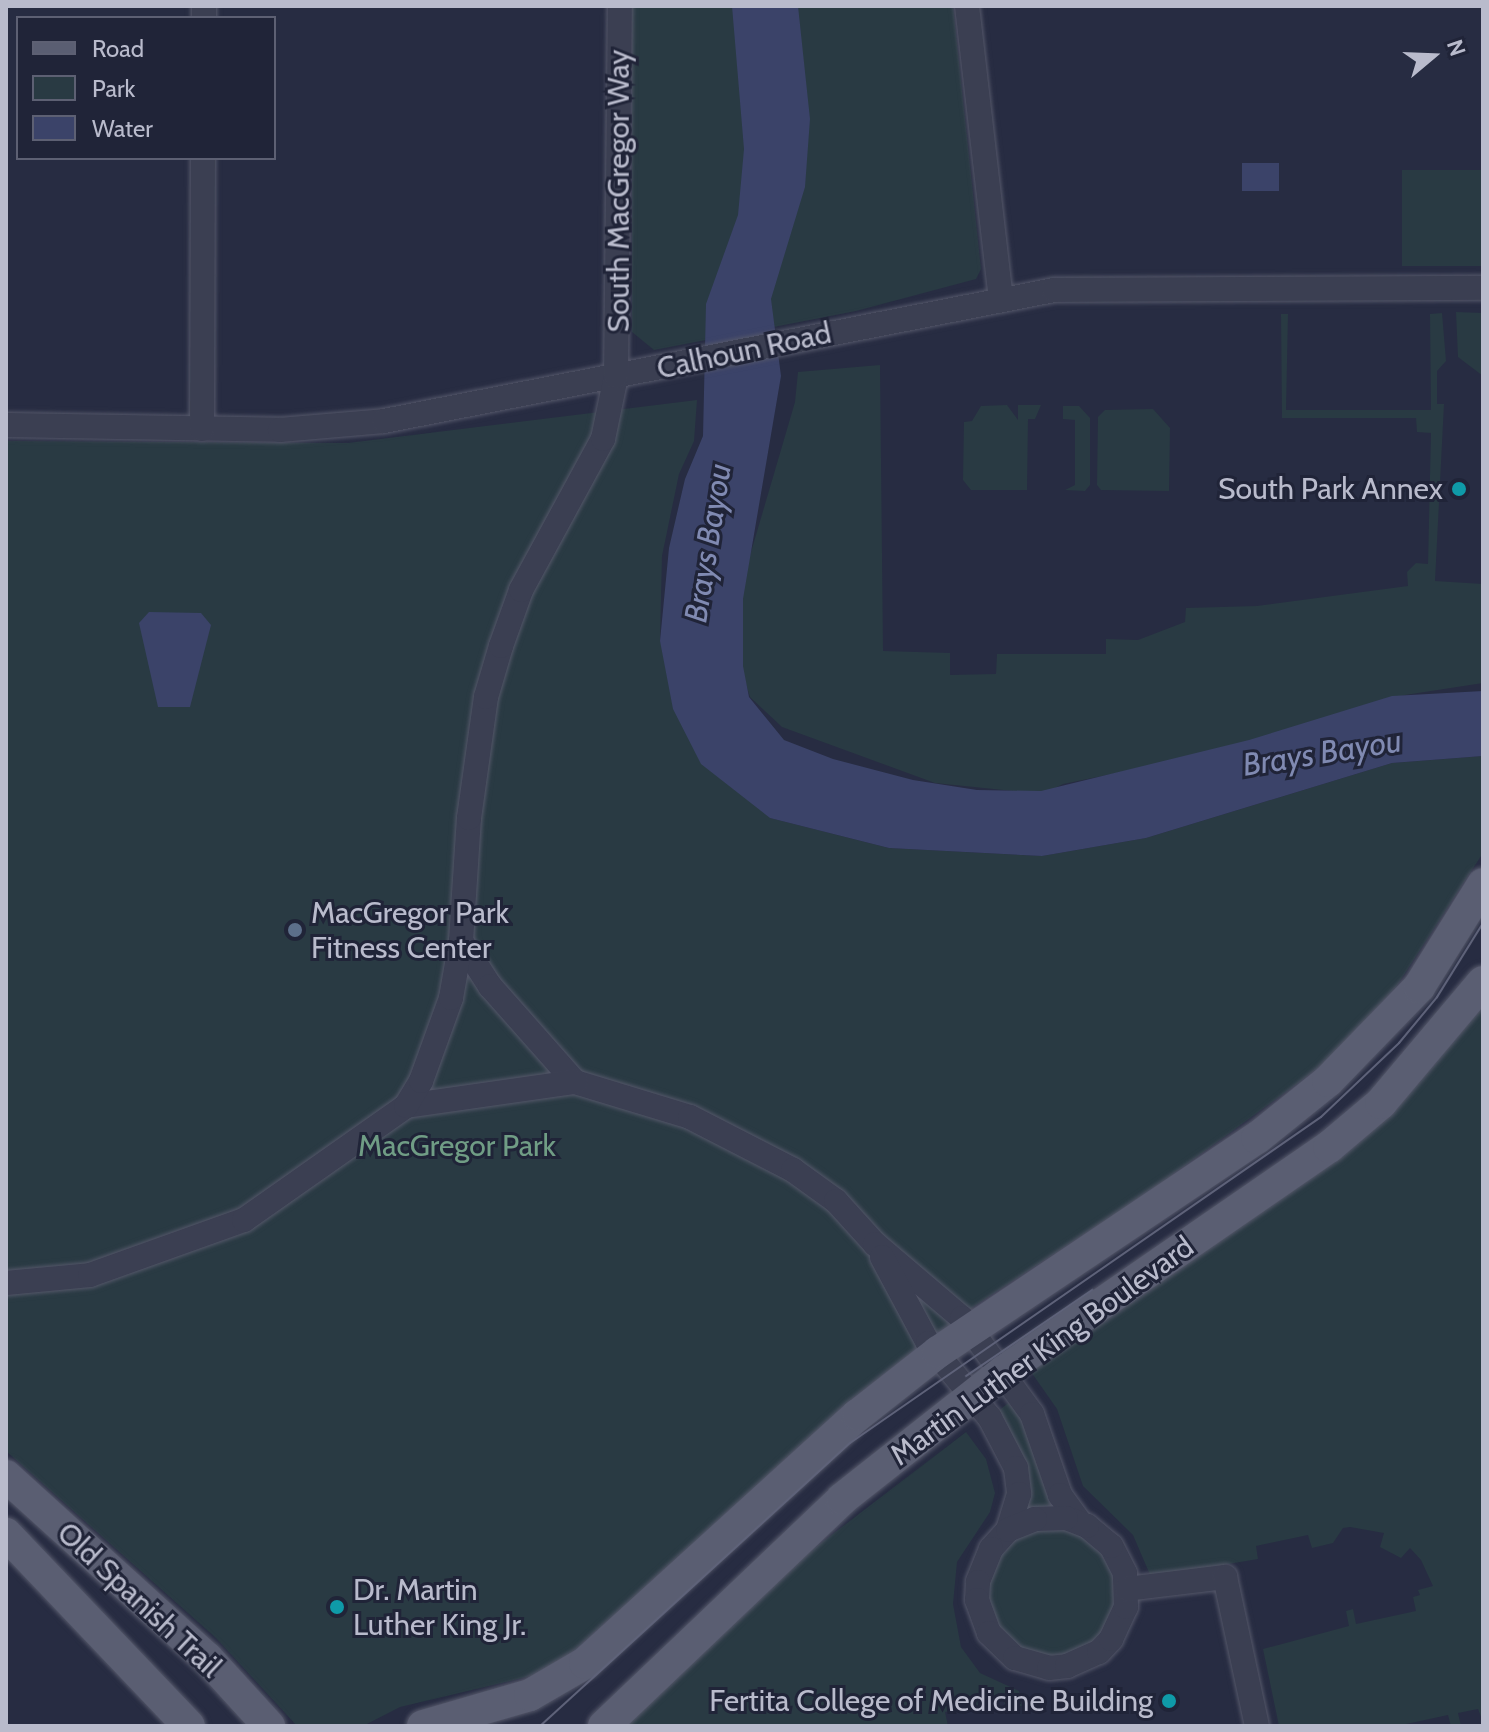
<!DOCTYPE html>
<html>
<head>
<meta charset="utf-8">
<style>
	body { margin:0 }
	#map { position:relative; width:1489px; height:1732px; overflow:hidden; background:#272c42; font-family:Cabin,sans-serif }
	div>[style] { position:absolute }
	.green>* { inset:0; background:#293a43; transform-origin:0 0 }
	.round { border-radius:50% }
	.water>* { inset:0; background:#3b4369; transform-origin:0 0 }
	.roads { filter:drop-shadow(0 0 2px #545769) drop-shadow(0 0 2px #545769) }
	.minor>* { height:24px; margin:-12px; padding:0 12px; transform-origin:12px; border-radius:12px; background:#3b3f52 }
	.major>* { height:32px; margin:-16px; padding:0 16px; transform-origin:16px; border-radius:16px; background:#5a5e72 }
	.tram>* { height:2px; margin:-1px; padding:0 1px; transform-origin:1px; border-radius:1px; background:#5e6279 }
	.dots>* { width:22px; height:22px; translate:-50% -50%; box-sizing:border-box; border:4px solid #202438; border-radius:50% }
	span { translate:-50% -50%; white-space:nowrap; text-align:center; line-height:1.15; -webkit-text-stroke:6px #202438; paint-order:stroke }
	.street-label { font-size:30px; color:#b9bbcc }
	.poi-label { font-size:30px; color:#b9bbcc }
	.right { translate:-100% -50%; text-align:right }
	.left { translate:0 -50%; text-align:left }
	.park-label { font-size:30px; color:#709d85 }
	.water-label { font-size:32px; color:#808ab2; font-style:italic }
	.frame { position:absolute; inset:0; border:8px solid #b9bbcc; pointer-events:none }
	.legend { position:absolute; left:16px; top:16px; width:260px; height:144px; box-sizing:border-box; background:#202438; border:2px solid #5d6073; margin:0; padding:10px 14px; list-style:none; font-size:24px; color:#b9bbcc }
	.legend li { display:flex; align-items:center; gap:16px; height:40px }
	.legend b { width:40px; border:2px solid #5d6073 }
	.north { position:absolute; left:1393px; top:16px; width:80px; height:80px; -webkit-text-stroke:6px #202438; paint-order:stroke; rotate:71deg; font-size:22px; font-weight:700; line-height:32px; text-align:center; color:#b9bbcc }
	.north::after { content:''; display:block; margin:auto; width:28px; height:36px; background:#b9bbcc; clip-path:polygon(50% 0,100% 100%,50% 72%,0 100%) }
</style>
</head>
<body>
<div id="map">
	<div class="green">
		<div style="clip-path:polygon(632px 6px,953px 6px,981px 269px,976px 279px,856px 311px,654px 350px,632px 332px)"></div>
		<div style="left:1402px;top:170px;width:81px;height:96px"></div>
		<div style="clip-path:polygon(1456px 312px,1483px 313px,1483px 376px,1458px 357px)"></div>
		<div style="clip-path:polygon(1442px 313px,1446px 361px,1437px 371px,1437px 404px,1444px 404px,1435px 581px,1483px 584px,1483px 683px,1405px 695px,1220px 752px,1063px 784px,1043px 794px,935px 783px,782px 727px,750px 697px,735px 649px,739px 593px,795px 402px,798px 372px,880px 365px,883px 651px,950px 653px,950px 675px,996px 674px,997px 654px,1106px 654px,1106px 639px,1138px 640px,1185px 622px,1186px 608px,1257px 606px,1408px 586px,1407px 572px,1416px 563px,1428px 564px,1431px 433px,1417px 432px,1416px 418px,1282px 418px,1281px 314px,1288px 314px,1286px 410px,1431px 410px,1430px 314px)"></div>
		<div style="clip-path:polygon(697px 400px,694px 441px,679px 474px,662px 556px,660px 641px,770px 818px,889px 848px,1042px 856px,1146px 838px,1392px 763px,1483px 756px,1483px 853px,1396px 987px,1327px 1062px,1146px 1194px,976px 1305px,849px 1401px,583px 1646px,535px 1675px,400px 1707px,363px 1726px,297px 1726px,216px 1638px,6px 1451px,6px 441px,348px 443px)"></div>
		<div style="clip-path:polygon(1007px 405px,1018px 420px,1018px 405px,1041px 405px,1035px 419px,1028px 419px,1027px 490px,971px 490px,963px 480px,964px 422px,972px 421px,981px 406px)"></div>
		<div style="clip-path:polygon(1063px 406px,1079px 406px,1090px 418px,1090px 485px,1085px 491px,1065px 490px,1075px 485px,1075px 420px,1063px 419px)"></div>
		<div style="clip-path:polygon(1153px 409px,1170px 428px,1169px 491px,1101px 490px,1097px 485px,1098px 417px,1105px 410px)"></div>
		<div style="clip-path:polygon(1483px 999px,1483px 1722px,1478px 1709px,1458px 1713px,1461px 1726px,1451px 1726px,1448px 1715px,1397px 1726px,1279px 1726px,1263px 1649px,1349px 1626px,1346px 1611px,1353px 1609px,1356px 1624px,1416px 1611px,1413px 1597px,1420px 1595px,1418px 1590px,1433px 1586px,1421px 1560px,1410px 1548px,1401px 1558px,1380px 1547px,1384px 1533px,1350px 1527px,1343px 1528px,1333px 1543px,1312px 1548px,1308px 1535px,1256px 1546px,1258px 1559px,1151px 1577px,1133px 1535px,1083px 1486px,1057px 1409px,1029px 1369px,1206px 1244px)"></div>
		<div style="clip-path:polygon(1012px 1400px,1023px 1418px,1052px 1508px,1027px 1509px,997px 1412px)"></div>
		<div style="clip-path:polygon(966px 1432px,986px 1459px,995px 1493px,990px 1512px,957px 1562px,953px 1604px,961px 1647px,980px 1673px,1019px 1691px,1022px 1706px,1006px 1707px,1003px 1700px,945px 1712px,948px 1726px,619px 1726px,791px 1566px)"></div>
		<div class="round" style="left:988px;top:1528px;width:130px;height:130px"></div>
	</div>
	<div class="water">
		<div style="clip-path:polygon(732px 6px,798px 6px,810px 119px,805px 187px,771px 299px,781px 376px,743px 599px,743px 666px,749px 697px,784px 740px,833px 759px,913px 780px,977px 790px,1041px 791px,1249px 740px,1392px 696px,1483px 691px,1483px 756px,1392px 763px,1146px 838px,1042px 856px,889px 848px,770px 818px,701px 764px,673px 709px,660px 641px,669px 548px,685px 479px,703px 436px,706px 304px,738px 215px,744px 149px)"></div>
		<div style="left:1242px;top:163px;width:37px;height:28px"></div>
		<div style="clip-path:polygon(149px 612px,201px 613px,211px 625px,190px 707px,158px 707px,139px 623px)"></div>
	</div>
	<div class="roads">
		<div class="minor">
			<div style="left:967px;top:6px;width:295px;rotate:83.4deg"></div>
			<div style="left:204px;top:18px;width:12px;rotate:-90deg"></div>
			<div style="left:6px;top:425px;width:274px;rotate:1deg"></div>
			<div style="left:280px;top:430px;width:104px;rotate:-4.9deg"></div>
			<div style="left:384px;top:421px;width:683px;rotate:-11.06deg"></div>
			<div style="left:1054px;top:290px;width:429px;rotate:-0.3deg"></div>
			<div style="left:202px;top:429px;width:271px;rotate:-89.8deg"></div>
			<div style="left:461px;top:941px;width:54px;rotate:57.2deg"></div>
			<div style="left:490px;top:986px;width:128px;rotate:48.5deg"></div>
			<div style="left:575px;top:1082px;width:120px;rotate:16.9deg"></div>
			<div style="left:690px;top:1117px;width:116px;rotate:27.2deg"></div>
			<div style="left:793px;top:1170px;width:53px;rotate:35.8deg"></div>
			<div style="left:836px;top:1201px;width:58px;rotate:47.8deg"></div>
			<div style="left:875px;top:1244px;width:114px;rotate:40.4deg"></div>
			<div style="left:962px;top:1318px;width:119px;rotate:53.9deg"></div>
			<div style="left:1032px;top:1414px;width:86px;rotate:70.9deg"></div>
			<div style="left:1060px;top:1495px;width:31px;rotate:54deg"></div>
			<div style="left:406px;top:1106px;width:171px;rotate:-8.1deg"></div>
			<div style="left:882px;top:1257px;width:98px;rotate:61.9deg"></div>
			<div style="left:928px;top:1343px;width:97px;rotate:50.4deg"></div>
			<div style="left:990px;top:1418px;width:56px;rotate:62.5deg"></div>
			<div style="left:1016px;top:1468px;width:26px;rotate:83deg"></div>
			<div style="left:1019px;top:1494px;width:38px;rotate:107deg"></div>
			<div style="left:1008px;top:1530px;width:25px;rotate:132deg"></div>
			<div style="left:991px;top:1549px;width:35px;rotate:112deg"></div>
			<div style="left:978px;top:1582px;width:18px;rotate:93deg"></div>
			<div style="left:977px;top:1600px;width:35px;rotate:70deg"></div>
			<div style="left:989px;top:1633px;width:36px;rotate:44deg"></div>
			<div style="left:1015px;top:1658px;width:35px;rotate:16deg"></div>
			<div style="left:1049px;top:1668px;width:18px;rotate:-6deg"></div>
			<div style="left:1067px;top:1666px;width:35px;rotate:-24deg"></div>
			<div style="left:1099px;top:1652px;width:18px;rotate:-47deg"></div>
			<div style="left:1111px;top:1639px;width:35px;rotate:-65deg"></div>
			<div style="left:1126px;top:1607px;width:34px;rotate:-92deg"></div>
			<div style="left:1125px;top:1573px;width:30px;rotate:-117deg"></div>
			<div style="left:1111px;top:1546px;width:31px;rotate:-140deg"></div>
			<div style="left:1087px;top:1526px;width:22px;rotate:-159deg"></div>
			<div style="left:1066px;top:1518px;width:31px;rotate:178deg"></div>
			<div style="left:1035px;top:1519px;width:29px;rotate:158deg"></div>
			<div style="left:6px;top:1283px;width:84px;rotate:-5.4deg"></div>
			<div style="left:90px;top:1275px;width:164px;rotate:-19.7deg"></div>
			<div style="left:244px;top:1220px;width:198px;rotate:-35.1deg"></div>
			<div style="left:406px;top:1106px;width:29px;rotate:-59deg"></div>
			<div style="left:421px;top:1081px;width:88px;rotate:-70.1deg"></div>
			<div style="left:451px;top:998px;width:58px;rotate:-80deg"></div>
			<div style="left:461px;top:941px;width:123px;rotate:-86.3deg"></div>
			<div style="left:469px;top:818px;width:122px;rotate:-82deg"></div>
			<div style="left:486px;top:697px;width:53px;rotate:-73.6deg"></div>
			<div style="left:501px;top:646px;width:59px;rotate:-70.3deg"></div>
			<div style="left:521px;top:590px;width:172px;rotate:-61.5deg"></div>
			<div style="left:603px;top:439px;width:64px;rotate:-78.3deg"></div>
			<div style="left:616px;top:376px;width:370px;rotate:-89.4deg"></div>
			<div style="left:1127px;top:1589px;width:99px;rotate:-7deg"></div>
			<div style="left:1225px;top:1577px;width:152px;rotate:77.9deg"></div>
		</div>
		<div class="major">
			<div style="left:6px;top:1476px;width:271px;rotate:42.2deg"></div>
			<div style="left:207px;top:1658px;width:92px;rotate:47.6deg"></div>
			<div style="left:6px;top:1534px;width:265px;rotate:46.4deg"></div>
			<div style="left:423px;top:1726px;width:111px;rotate:-16.2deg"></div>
			<div style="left:530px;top:1695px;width:64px;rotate:-30.2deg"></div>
			<div style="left:585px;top:1663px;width:369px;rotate:-42.3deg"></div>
			<div style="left:858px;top:1415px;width:102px;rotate:-38.2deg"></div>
			<div style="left:938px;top:1352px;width:384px;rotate:-33.9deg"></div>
			<div style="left:1257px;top:1138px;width:91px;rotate:-38.8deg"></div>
			<div style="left:1328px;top:1081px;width:131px;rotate:-45.9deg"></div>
			<div style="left:1419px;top:987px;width:121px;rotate:-58.1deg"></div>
			<div style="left:604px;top:1726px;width:329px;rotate:-43.6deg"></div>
			<div style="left:842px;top:1499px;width:206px;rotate:-38.3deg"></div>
			<div style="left:1004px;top:1371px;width:395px;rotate:-34.6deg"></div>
			<div style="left:1329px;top:1147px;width:68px;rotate:-40.2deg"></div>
			<div style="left:1381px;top:1103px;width:158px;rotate:-49.9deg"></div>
		</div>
	</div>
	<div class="tram">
		<div style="left:966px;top:1376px;width:153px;rotate:-34.3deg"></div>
		<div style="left:540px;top:1726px;width:420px;rotate:-42.4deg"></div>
		<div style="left:850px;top:1443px;width:573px;rotate:-34.69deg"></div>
		<div style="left:1321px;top:1117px;width:108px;rotate:-43.5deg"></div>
		<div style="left:1399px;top:1043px;width:60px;rotate:-50.4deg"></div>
		<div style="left:1437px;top:997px;width:87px;rotate:-58.1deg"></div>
	</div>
	<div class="dots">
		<div style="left:1459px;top:489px;background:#0f9aa8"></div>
		<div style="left:295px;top:930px;background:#5c6f8a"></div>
		<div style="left:337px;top:1607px;background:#0f9aa8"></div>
		<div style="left:1169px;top:1701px;background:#0f9aa8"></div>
	</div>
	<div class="street-label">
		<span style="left:619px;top:191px;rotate:-90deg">South MacGregor Way</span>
		<span style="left:744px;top:351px;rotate:-12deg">Calhoun Road</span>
		<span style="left:1042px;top:1351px;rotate:-36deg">Martin Luther King Boulevard</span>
		<span style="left:139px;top:1600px;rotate:43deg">Old Spanish Trail</span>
	</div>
	<div class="poi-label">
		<span class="right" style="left:1443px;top:489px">South Park Annex</span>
		<span class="left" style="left:311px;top:930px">MacGregor Park<br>Fitness Center</span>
		<span class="left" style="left:353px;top:1607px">Dr. Martin<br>Luther King Jr.</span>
		<span class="right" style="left:1153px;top:1701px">Fertita College of Medicine Building</span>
	</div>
	<div class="park-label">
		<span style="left:457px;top:1146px">MacGregor Park</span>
	</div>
	<div class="water-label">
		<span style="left:708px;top:543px;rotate:-81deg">Brays Bayou</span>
		<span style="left:1322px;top:753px;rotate:-9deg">Brays Bayou</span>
	</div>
	<div class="frame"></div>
	<ul class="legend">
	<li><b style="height:10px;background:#5a5e72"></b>Road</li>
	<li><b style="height:22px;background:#293a43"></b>Park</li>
	<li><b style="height:22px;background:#3b4369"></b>Water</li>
	</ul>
	<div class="north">N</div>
</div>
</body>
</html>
